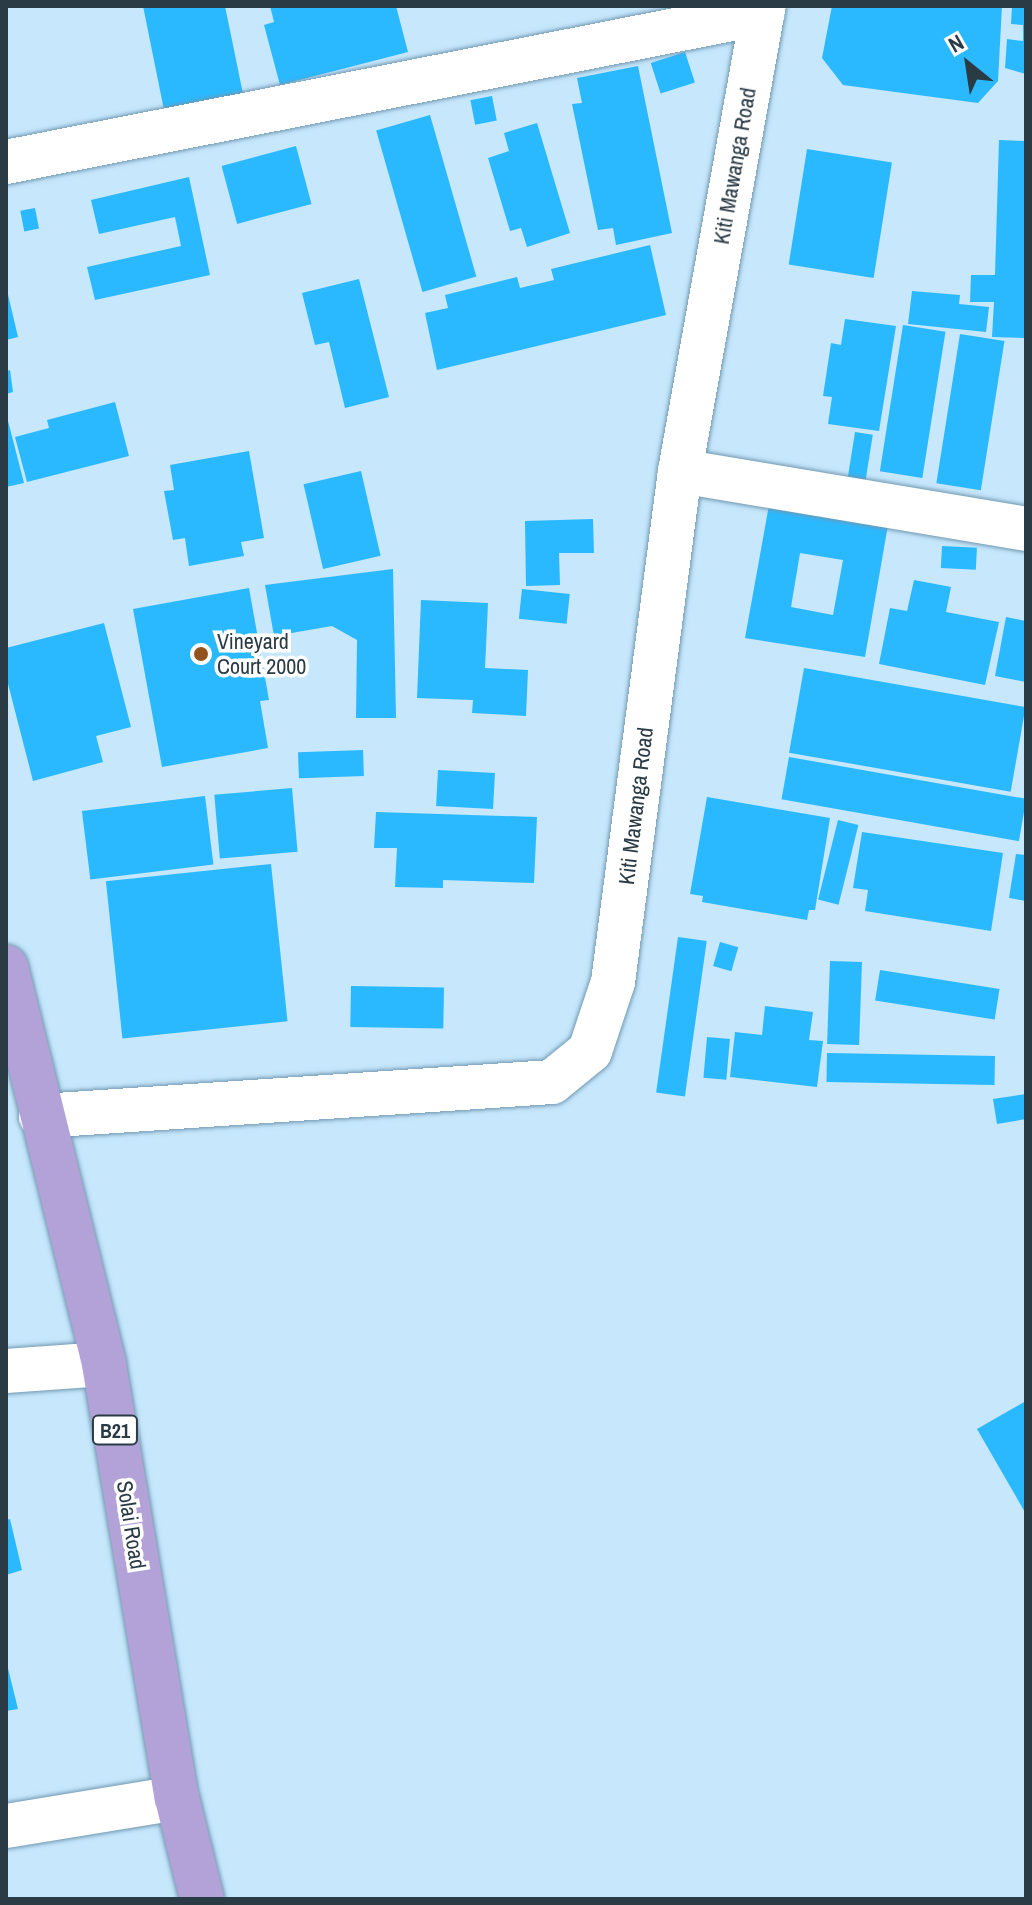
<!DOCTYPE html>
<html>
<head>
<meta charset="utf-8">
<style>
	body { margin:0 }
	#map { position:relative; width:1032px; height:1905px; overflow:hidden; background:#c6e7fc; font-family:"Archivo Narrow",sans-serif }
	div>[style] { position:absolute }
	.building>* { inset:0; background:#2ab9ff; transform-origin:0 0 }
	.roads { filter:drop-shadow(0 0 2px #7198b1) drop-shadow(0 0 2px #7198b1) }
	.minor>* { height:44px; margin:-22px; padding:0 22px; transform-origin:22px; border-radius:22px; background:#fff }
	.trunk>* { height:44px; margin:-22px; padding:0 22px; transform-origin:22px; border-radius:22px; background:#b2a2d8 }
	.dots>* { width:22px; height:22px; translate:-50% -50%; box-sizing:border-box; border:4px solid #fff; border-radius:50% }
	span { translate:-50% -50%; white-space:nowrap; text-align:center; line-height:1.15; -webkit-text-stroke:7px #fff; paint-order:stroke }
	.shield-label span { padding:2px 6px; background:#fff; border:2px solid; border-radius:6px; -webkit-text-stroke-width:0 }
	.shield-label { font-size:20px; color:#2b3b46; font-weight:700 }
	.street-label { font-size:22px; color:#2b3b46 }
	.poi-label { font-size:22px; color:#2b3b46 }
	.left { translate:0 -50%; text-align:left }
	.frame { position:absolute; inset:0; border:8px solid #2b3b46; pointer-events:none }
	.north { position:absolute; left:928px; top:24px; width:80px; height:80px; -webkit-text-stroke:6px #fff; paint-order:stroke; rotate:330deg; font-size:22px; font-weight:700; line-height:32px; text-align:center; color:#2b3b46 }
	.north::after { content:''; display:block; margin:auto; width:28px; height:36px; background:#2b3b46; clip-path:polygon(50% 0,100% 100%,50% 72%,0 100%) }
</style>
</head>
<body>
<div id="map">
	<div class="building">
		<div style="clip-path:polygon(143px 6px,225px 6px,243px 94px,164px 110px)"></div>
		<div style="clip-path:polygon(270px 6px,396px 6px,408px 52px,280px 85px,264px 25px,274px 22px)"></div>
		<div style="clip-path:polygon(832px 6px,1002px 6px,998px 81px,978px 103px,843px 85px,822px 58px)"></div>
		<div style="clip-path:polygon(1012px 6px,1026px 6px,1026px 74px,1005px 68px,1007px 39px,1023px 41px,1023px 25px,1011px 24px)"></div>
		<div style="left:685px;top:52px;width:32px;height:36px;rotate:72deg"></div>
		<div style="clip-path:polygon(638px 66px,672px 233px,616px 245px,613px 228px,598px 230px,572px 104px,582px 103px,577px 78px)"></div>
		<div style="left:492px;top:96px;width:25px;height:22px;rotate:79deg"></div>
		<div style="left:430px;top:115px;width:168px;height:56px;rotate:74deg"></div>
		<div style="clip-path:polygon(537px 123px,570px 233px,527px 247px,521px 228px,510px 231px,488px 158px,509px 151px,504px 133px)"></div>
		<div style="clip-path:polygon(999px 140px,1026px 141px,1026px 338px,992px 337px,994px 302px,970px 302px,971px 275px,995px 275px)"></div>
		<div style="left:296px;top:146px;width:60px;height:77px;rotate:75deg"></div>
		<div style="left:807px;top:149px;width:86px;height:117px;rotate:9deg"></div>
		<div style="clip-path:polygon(189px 177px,210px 275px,95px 300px,87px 267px,181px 246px,175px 217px,99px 234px,91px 200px)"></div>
		<div style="left:35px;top:208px;width:21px;height:15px;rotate:79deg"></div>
		<div style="clip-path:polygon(650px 245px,666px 315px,437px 370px,425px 313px,448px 308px,445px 295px,517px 277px,520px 288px,554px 280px,551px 269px)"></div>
		<div style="clip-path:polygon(359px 279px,389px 397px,345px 408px,329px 342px,315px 345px,302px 293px)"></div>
		<div style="clip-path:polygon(6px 286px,18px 337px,6px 340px)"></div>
		<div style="clip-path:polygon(912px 291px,960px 295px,959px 304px,989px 307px,986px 332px,908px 324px)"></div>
		<div style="clip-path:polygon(845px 319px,896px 326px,879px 431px,828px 424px,832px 397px,823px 396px,831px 343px,841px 345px)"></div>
		<div style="left:903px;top:325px;width:43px;height:148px;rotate:9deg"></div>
		<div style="left:960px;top:334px;width:45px;height:151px;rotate:9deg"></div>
		<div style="clip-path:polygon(10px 370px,13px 392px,6px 394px,6px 371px)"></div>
		<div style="clip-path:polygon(115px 402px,129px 456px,27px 482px,15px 437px,49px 428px,47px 420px)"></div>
		<div style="clip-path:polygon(6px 413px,24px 483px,6px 487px)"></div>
		<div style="left:855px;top:432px;width:18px;height:49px;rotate:9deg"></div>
		<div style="clip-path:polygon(249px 451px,264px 538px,241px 542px,244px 556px,189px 566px,185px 538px,173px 540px,164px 491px,174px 490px,170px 465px)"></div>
		<div style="left:361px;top:471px;width:87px;height:59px;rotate:77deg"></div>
		<div style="clip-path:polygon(evenodd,769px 505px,888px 525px,865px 657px,745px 638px,769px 505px,800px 553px,843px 560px,833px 615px,791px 607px,800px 553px)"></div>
		<div style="clip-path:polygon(593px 519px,594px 553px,559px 553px,560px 585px,526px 586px,525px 521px)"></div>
		<div style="left:942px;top:546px;width:35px;height:22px;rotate:3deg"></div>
		<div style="clip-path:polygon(393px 569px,396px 718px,356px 718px,357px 640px,332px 626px,274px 636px,265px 585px)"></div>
		<div style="clip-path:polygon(914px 580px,951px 587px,946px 612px,999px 622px,985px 685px,879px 664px,890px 608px,907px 611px)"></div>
		<div style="clip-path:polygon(249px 588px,269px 700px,260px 701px,268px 748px,162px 767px,133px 609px)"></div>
		<div style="left:522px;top:589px;width:48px;height:30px;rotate:6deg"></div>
		<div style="clip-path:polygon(421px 600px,488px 603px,485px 668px,528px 670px,526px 716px,472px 713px,473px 700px,417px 698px)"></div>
		<div style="clip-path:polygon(1006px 617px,1026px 621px,1026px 682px,995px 676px)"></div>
		<div style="clip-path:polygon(104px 623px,131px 727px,96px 736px,103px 762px,33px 781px,6px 676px,6px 648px)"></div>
		<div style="left:804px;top:668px;width:225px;height:86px;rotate:10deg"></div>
		<div style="left:363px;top:750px;width:26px;height:65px;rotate:88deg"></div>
		<div style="left:789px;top:757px;width:241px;height:43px;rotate:10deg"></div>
		<div style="left:438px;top:770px;width:57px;height:36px;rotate:3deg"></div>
		<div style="left:292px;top:788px;width:64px;height:78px;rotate:85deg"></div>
		<div style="left:205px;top:796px;width:69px;height:124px;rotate:83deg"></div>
		<div style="clip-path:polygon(707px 797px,830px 818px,815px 910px,809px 910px,807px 920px,702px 902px,703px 896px,690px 894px)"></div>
		<div style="clip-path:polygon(376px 812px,537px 817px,534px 883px,443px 880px,443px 888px,395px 887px,397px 848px,374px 848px)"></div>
		<div style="left:838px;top:820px;width:21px;height:82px;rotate:14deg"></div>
		<div style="clip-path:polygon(862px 832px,1003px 853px,991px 931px,865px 911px,868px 890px,853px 888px)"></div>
		<div style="clip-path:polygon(1016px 854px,1026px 855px,1026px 901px,1009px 898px)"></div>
		<div style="left:271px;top:864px;width:158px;height:166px;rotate:84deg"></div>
		<div style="left:678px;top:937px;width:29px;height:157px;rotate:8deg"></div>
		<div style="left:720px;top:942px;width:19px;height:25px;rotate:16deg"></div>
		<div style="left:830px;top:961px;width:32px;height:83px;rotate:2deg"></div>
		<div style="left:880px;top:970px;width:121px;height:31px;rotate:9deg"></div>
		<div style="left:351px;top:986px;width:93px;height:41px;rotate:1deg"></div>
		<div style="clip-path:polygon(765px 1006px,813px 1012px,809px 1040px,823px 1041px,817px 1087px,730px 1077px,735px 1032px,762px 1035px)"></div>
		<div style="left:707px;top:1037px;width:23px;height:41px;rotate:5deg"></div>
		<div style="left:827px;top:1053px;width:168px;height:29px;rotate:1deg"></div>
		<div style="clip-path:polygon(1026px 1094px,1026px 1119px,997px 1124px,993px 1099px)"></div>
		<div style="clip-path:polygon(1026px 1401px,1026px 1514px,977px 1429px)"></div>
		<div style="clip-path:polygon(10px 1519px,22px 1570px,6px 1575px,6px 1520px)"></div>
		<div style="clip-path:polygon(6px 1660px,18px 1709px,6px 1711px)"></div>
	</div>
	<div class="roads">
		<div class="minor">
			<div style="left:6px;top:162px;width:771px;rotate:-11.15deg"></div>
			<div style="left:680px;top:471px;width:351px;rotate:9.5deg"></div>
			<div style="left:41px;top:1116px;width:512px;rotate:-3.81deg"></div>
			<div style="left:552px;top:1082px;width:49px;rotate:-39.2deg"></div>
			<div style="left:590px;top:1051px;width:73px;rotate:-71.6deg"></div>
			<div style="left:613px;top:982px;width:515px;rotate:-82.53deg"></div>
			<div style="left:680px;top:471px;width:473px;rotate:-79.8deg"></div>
			<div style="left:6px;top:1371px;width:98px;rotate:-4.1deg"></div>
			<div style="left:6px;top:1826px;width:173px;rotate:-9.3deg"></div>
		</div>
		<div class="trunk">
			<div style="left:6px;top:967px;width:409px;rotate:76.1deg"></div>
			<div style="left:104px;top:1364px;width:440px;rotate:80.5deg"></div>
			<div style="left:177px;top:1798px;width:104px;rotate:76.1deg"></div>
		</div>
	</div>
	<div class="dots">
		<div style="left:201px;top:654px;background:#93531c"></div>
	</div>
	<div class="shield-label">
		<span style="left:115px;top:1430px">B21</span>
	</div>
	<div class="street-label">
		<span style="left:735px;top:166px;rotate:-80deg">Kiti Mawanga Road</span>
		<span style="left:636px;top:806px;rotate:-83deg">Kiti Mawanga Road</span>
		<span style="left:131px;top:1525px;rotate:81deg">Solai Road</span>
	</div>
	<div class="poi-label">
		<span class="left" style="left:217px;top:654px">Vineyard<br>Court 2000</span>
	</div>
	<div class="frame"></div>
	<div class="north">N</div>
</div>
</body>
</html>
